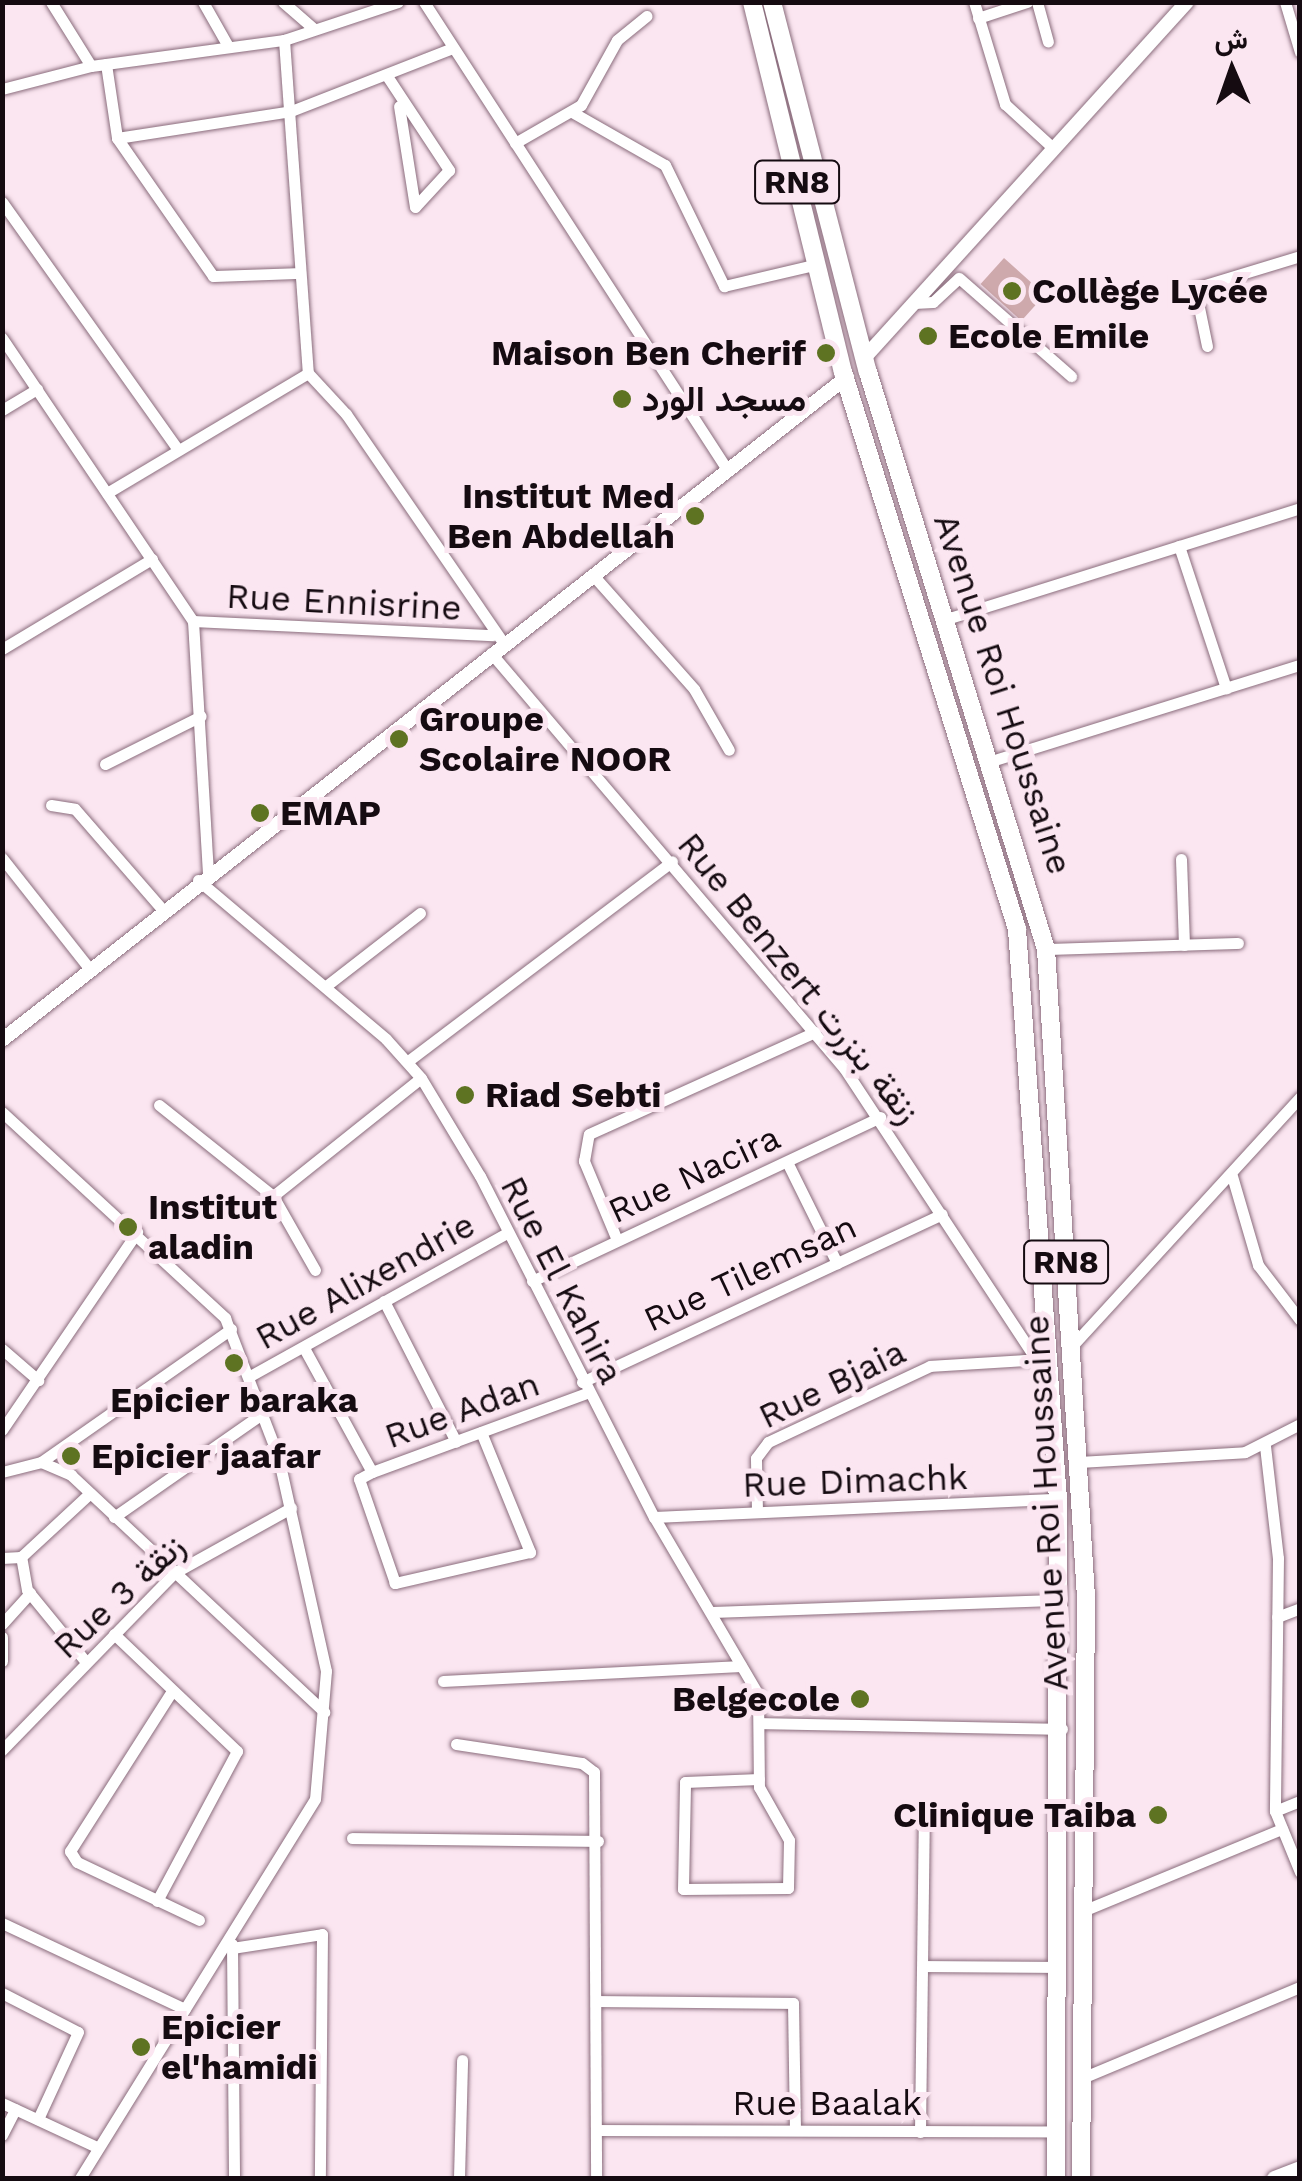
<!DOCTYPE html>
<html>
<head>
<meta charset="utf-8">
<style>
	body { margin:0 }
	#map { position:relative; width:1302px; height:2181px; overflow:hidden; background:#fbe6f1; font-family:"Work Sans",Vazirmatn,sans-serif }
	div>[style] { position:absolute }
	.building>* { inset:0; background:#cea9ac; transform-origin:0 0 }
	.roads { filter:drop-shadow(0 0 2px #8a6c7c) drop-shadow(0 0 2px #8a6c7c) }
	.minor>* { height:11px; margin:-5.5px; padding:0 5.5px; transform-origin:5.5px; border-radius:5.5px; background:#fff }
	.tertiary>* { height:14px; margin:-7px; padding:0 7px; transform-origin:7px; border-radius:7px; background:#fff }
	.secondary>* { height:15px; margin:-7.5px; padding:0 7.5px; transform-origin:7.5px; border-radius:7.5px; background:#fff }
	.primary>* { height:18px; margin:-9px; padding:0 9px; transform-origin:9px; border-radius:9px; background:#fff }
	.dots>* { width:28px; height:28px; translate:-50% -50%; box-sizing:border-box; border:5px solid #fbe6f1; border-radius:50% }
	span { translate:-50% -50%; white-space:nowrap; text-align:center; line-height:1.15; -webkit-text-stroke:10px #fbe6f1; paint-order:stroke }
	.shield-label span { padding:2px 8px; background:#fbe6f1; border:2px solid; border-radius:8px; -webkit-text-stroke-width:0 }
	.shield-label { font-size:32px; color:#150b11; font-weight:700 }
	.poi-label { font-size:35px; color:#150b11; font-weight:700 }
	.left { translate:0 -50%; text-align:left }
	.right { translate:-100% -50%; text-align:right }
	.street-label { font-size:35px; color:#150b11 }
	.frame { position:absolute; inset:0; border:5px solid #150b11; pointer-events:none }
	.north { position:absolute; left:1182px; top:20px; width:100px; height:100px; -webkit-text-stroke:8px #fbe6f1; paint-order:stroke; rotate:358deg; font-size:28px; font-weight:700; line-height:40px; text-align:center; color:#150b11 }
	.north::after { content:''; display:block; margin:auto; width:35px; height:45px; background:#150b11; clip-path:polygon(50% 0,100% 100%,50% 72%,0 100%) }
</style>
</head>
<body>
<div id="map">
	<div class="building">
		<div style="left:1004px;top:258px;width:55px;height:35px;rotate:42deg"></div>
	</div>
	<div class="roads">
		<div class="minor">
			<div style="left:51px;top:2px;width:75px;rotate:58deg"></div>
			<div style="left:203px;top:2px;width:51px;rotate:60.4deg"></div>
			<div style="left:283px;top:2px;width:41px;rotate:41.1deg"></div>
			<div style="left:424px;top:2px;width:559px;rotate:57.05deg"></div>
			<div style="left:974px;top:2px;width:107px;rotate:73.1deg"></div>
			<div style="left:1005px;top:104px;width:64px;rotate:42.5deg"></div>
			<div style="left:1037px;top:2px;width:41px;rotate:74.6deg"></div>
			<div style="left:1285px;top:2px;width:52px;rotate:73.3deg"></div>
			<div style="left:978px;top:18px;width:52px;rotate:-18.1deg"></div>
			<div style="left:284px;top:40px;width:334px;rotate:85.9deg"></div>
			<div style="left:308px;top:373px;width:56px;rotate:47.2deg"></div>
			<div style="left:346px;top:414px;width:279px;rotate:55.5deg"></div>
			<div style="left:106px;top:64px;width:75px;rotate:81.5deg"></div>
			<div style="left:117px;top:138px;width:168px;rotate:55.2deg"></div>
			<div style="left:213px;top:276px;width:84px;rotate:-2deg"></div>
			<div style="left:387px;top:76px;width:113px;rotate:56.6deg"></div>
			<div style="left:449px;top:170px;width:50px;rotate:132.6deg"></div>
			<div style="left:415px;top:207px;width:102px;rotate:-99deg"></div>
			<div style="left:2px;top:89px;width:92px;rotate:-14.5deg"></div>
			<div style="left:91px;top:66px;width:195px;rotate:-7.7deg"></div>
			<div style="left:284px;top:40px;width:120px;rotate:-18.4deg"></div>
			<div style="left:572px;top:112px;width:107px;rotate:29.7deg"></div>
			<div style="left:665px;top:165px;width:135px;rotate:64deg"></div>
			<div style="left:724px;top:286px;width:97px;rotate:-13.2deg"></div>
			<div style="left:117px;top:138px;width:176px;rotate:-8.8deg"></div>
			<div style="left:291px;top:111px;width:171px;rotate:-21.3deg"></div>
			<div style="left:515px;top:143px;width:76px;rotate:-29.9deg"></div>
			<div style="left:581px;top:105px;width:74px;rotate:-61deg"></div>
			<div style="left:617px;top:40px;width:38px;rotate:-39deg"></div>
			<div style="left:2px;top:202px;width:301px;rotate:54.6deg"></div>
			<div style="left:914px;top:303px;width:19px;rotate:-3deg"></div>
			<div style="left:933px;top:302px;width:35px;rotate:-43deg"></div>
			<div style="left:959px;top:278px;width:149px;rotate:41.2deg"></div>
			<div style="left:2px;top:338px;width:341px;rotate:56deg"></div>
			<div style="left:193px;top:621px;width:251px;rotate:86.6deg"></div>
			<div style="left:1207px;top:346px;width:59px;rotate:-101.7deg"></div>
			<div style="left:1195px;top:288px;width:110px;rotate:-16.9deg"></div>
			<div style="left:2px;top:410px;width:41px;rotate:-31deg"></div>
			<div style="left:107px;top:493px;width:234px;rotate:-30.8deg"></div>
			<div style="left:1179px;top:546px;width:150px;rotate:71.7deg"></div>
			<div style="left:592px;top:574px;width:154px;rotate:48.4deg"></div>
			<div style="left:694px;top:689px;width:70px;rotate:60.2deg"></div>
			<div style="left:946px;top:619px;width:371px;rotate:-17.4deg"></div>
			<div style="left:193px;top:621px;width:300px;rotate:2.7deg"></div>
			<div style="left:2px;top:649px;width:175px;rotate:-31deg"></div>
			<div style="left:491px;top:653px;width:545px;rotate:49.62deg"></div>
			<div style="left:844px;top:1068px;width:349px;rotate:56.6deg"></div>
			<div style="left:991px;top:761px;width:324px;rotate:-17.3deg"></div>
			<div style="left:105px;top:764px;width:107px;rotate:-26.6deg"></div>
			<div style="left:51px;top:805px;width:24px;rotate:9deg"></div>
			<div style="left:75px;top:809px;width:133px;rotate:49deg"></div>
			<div style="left:2px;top:858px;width:140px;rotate:51.7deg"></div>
			<div style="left:1181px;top:859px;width:86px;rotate:88deg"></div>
			<div style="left:198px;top:880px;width:246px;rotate:40.2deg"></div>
			<div style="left:386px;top:1039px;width:52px;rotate:48.1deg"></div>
			<div style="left:421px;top:1078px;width:114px;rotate:59deg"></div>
			<div style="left:480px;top:1176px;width:383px;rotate:63deg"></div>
			<div style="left:654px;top:1517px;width:205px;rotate:59.6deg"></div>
			<div style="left:758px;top:1694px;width:93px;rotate:89.4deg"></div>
			<div style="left:759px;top:1787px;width:61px;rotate:60.5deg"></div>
			<div style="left:789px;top:1840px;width:48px;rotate:91.2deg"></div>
			<div style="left:788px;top:1888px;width:105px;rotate:179.5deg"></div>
			<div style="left:683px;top:1889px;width:107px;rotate:-88.9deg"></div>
			<div style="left:685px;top:1782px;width:74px;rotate:-2.3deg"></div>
			<div style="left:1046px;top:949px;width:192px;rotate:-1.8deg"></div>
			<div style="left:326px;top:986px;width:119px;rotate:-37.8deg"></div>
			<div style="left:408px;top:1061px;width:331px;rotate:-37.1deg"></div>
			<div style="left:159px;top:1105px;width:146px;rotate:38.6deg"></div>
			<div style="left:273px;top:1196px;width:85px;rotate:60.4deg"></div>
			<div style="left:2px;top:1112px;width:304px;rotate:42.7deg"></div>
			<div style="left:225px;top:1318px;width:148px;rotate:69deg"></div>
			<div style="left:278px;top:1456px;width:220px;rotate:77.4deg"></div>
			<div style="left:326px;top:1671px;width:128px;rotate:94.9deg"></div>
			<div style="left:315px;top:1799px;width:446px;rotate:121.8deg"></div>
			<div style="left:787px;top:1162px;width:113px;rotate:63.7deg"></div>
			<div style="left:1232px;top:1176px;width:93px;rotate:73.7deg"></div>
			<div style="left:1258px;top:1265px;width:69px;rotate:52.6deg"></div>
			<div style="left:273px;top:1196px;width:189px;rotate:-38.6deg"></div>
			<div style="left:617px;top:1240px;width:86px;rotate:-112.7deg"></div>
			<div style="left:584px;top:1161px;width:27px;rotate:-80deg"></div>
			<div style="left:589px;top:1134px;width:248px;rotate:-24.3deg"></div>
			<div style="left:532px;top:1281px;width:385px;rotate:-25.2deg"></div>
			<div style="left:384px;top:1301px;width:158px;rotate:62.9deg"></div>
			<div style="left:1072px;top:1346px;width:338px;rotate:-47.5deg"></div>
			<div style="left:304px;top:1348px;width:141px;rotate:61.3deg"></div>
			<div style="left:2px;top:1349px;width:48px;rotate:40.7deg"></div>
			<div style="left:250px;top:1376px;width:294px;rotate:-29.1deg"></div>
			<div style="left:582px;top:1382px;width:397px;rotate:-25deg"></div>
			<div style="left:2px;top:1430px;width:240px;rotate:-55.7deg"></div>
			<div style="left:481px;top:1432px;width:130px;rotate:67.8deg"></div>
			<div style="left:530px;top:1552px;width:139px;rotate:167.1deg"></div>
			<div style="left:395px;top:1583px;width:110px;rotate:-109.1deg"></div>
			<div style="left:359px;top:1479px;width:15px;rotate:-28deg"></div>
			<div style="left:372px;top:1472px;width:229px;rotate:-20.2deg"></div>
			<div style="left:1265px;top:1446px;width:113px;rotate:83.4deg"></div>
			<div style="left:1278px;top:1558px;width:253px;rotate:90.7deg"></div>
			<div style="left:1275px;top:1811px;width:66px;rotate:67.7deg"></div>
			<div style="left:41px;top:1462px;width:33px;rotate:23deg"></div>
			<div style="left:71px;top:1475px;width:347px;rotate:43.1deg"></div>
			<div style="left:1079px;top:1462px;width:166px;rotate:-3.4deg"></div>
			<div style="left:1245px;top:1452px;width:62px;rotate:-27deg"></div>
			<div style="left:2px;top:1472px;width:40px;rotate:-14.4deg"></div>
			<div style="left:41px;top:1462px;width:232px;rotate:-35deg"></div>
			<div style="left:757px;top:1512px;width:54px;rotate:-91.1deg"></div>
			<div style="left:756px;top:1458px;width:20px;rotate:-53deg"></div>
			<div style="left:768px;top:1442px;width:179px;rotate:-25.1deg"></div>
			<div style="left:930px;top:1366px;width:111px;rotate:-3.6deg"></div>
			<div style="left:114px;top:1517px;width:182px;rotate:-34.9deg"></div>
			<div style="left:654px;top:1517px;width:404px;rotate:-2.6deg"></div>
			<div style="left:2px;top:1558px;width:19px;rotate:-3deg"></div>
			<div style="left:712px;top:1612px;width:349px;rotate:-2deg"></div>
			<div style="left:1277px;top:1617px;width:25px;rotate:-21deg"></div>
			<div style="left:2px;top:1624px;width:42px;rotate:-47.9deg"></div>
			<div style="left:114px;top:1634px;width:170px;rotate:43.6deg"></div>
			<div style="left:237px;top:1751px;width:170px;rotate:118.1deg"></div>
			<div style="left:2px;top:1637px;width:24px;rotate:90deg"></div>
			<div style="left:86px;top:1662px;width:93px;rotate:-129.3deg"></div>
			<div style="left:27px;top:1590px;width:34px;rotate:-100deg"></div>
			<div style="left:21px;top:1557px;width:94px;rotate:-42.8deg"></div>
			<div style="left:443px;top:1681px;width:298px;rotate:-2.9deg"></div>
			<div style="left:172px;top:1691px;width:190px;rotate:122.5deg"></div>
			<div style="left:70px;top:1851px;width:13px;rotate:58deg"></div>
			<div style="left:77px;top:1862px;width:135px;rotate:25.4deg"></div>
			<div style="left:760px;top:1723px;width:302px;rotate:1.1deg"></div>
			<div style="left:456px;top:1744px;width:127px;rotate:8.6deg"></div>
			<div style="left:582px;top:1763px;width:15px;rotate:37deg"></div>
			<div style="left:594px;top:1772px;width:406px;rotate:89.7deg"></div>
			<div style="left:2px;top:1750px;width:247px;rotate:-45.8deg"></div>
			<div style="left:174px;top:1573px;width:134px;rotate:-29.1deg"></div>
			<div style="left:1275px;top:1811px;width:27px;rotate:-22deg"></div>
			<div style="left:352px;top:1838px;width:246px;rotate:0.7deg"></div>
			<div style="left:1085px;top:1910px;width:213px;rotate:-22.4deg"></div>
			<div style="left:2px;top:1923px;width:202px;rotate:25.2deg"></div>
			<div style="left:232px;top:1944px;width:234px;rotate:89.5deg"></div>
			<div style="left:232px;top:1948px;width:91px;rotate:-8.8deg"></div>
			<div style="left:322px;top:1934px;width:244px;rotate:90.5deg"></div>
			<div style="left:923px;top:1966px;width:137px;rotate:0.4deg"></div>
			<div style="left:2px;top:1993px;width:85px;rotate:27.2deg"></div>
			<div style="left:78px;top:2032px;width:96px;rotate:114.7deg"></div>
			<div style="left:598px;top:2001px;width:195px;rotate:0.6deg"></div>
			<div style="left:793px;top:2003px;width:127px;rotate:89.1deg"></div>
			<div style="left:1082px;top:2078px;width:236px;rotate:-22.7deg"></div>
			<div style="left:2px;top:2103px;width:105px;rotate:24.9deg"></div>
			<div style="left:598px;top:2130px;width:459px;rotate:0.2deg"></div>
			<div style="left:920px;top:2132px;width:320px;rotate:-89.3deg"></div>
			<div style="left:2px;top:2135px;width:29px;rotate:-63deg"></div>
			<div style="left:459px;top:2178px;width:118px;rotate:-88.5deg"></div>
		</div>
		<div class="tertiary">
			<div style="left:865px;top:357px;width:479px;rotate:-47.8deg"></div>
			<div style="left:2px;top:1040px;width:1074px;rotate:-38.12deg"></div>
		</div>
		<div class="secondary">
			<div style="left:1274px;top:2178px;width:28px;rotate:-21deg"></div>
		</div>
		<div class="primary">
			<div style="left:752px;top:2px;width:381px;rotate:76.2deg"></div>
			<div style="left:843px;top:372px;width:584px;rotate:72.65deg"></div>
			<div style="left:1017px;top:929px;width:571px;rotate:85.89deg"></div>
			<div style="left:1058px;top:1499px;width:679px;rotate:90.17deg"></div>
			<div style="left:772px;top:2px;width:382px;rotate:75.5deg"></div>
			<div style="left:868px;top:372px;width:604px;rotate:72.86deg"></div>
			<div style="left:1046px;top:949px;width:649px;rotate:86.47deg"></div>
			<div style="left:1086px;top:1597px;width:581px;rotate:90.49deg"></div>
		</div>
	</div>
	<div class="dots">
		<div style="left:1012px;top:291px;background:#5e7322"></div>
		<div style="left:928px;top:336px;background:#5e7322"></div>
		<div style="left:826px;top:353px;background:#5e7322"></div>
		<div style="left:622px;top:399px;background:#5e7322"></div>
		<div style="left:695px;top:516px;background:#5e7322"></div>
		<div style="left:399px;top:739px;background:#5e7322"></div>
		<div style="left:260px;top:813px;background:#5e7322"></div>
		<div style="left:465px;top:1095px;background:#5e7322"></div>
		<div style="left:128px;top:1227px;background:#5e7322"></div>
		<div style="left:234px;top:1363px;background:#5e7322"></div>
		<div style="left:71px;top:1456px;background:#5e7322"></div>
		<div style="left:860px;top:1699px;background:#5e7322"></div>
		<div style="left:1158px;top:1815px;background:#5e7322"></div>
		<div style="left:141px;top:2047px;background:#5e7322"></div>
	</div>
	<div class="shield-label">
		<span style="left:797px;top:182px">RN8</span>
		<span style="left:1066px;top:1262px">RN8</span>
	</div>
	<div class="poi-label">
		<span class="left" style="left:1032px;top:291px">Collège Lycée</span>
		<span class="left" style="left:948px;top:336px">Ecole Emile</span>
		<span class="right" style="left:806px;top:353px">Maison Ben Cherif</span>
		<span class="left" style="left:642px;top:399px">مسجد الورد</span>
		<span class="right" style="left:675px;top:516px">Institut Med<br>Ben Abdellah</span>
		<span class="left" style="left:419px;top:739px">Groupe<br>Scolaire NOOR</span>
		<span class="left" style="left:280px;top:813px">EMAP</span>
		<span class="left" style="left:485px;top:1095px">Riad Sebti</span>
		<span class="left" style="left:148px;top:1227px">Institut<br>aladin</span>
		<span style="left:234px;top:1400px">Epicier baraka</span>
		<span class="left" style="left:91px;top:1456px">Epicier jaafar</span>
		<span class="right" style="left:840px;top:1699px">Belgecole</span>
		<span class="right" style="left:1136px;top:1815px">Clinique Taiba</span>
		<span class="left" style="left:161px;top:2047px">Epicier<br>el'hamidi</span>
	</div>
	<div class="street-label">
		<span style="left:344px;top:602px;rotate:3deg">Rue Ennisrine</span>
		<span style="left:1003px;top:694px;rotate:72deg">Avenue Roi Houssaine</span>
		<span style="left:799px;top:978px;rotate:51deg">Rue Benzert زنقة بنزرت</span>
		<span style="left:694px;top:1174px;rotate:-25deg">Rue Nacira</span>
		<span style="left:750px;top:1273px;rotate:-25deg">Rue Tilemsan</span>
		<span style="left:562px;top:1280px;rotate:63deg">Rue El Kahira</span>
		<span style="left:365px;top:1281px;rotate:-29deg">Rue Alixendrie</span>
		<span style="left:832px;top:1384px;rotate:-26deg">Rue Bjaia</span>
		<span style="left:462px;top:1410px;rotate:-20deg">Rue Adan</span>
		<span style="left:855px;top:1481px;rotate:-2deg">Rue Dimachk</span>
		<span style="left:1046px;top:1503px;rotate:-93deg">Avenue Roi Houssaine</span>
		<span style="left:119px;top:1596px;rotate:-43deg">Rue 3 زنقة</span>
		<span style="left:827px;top:2103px">Rue Baalak</span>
	</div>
	<div class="frame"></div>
	<div class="north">ش</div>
</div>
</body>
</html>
